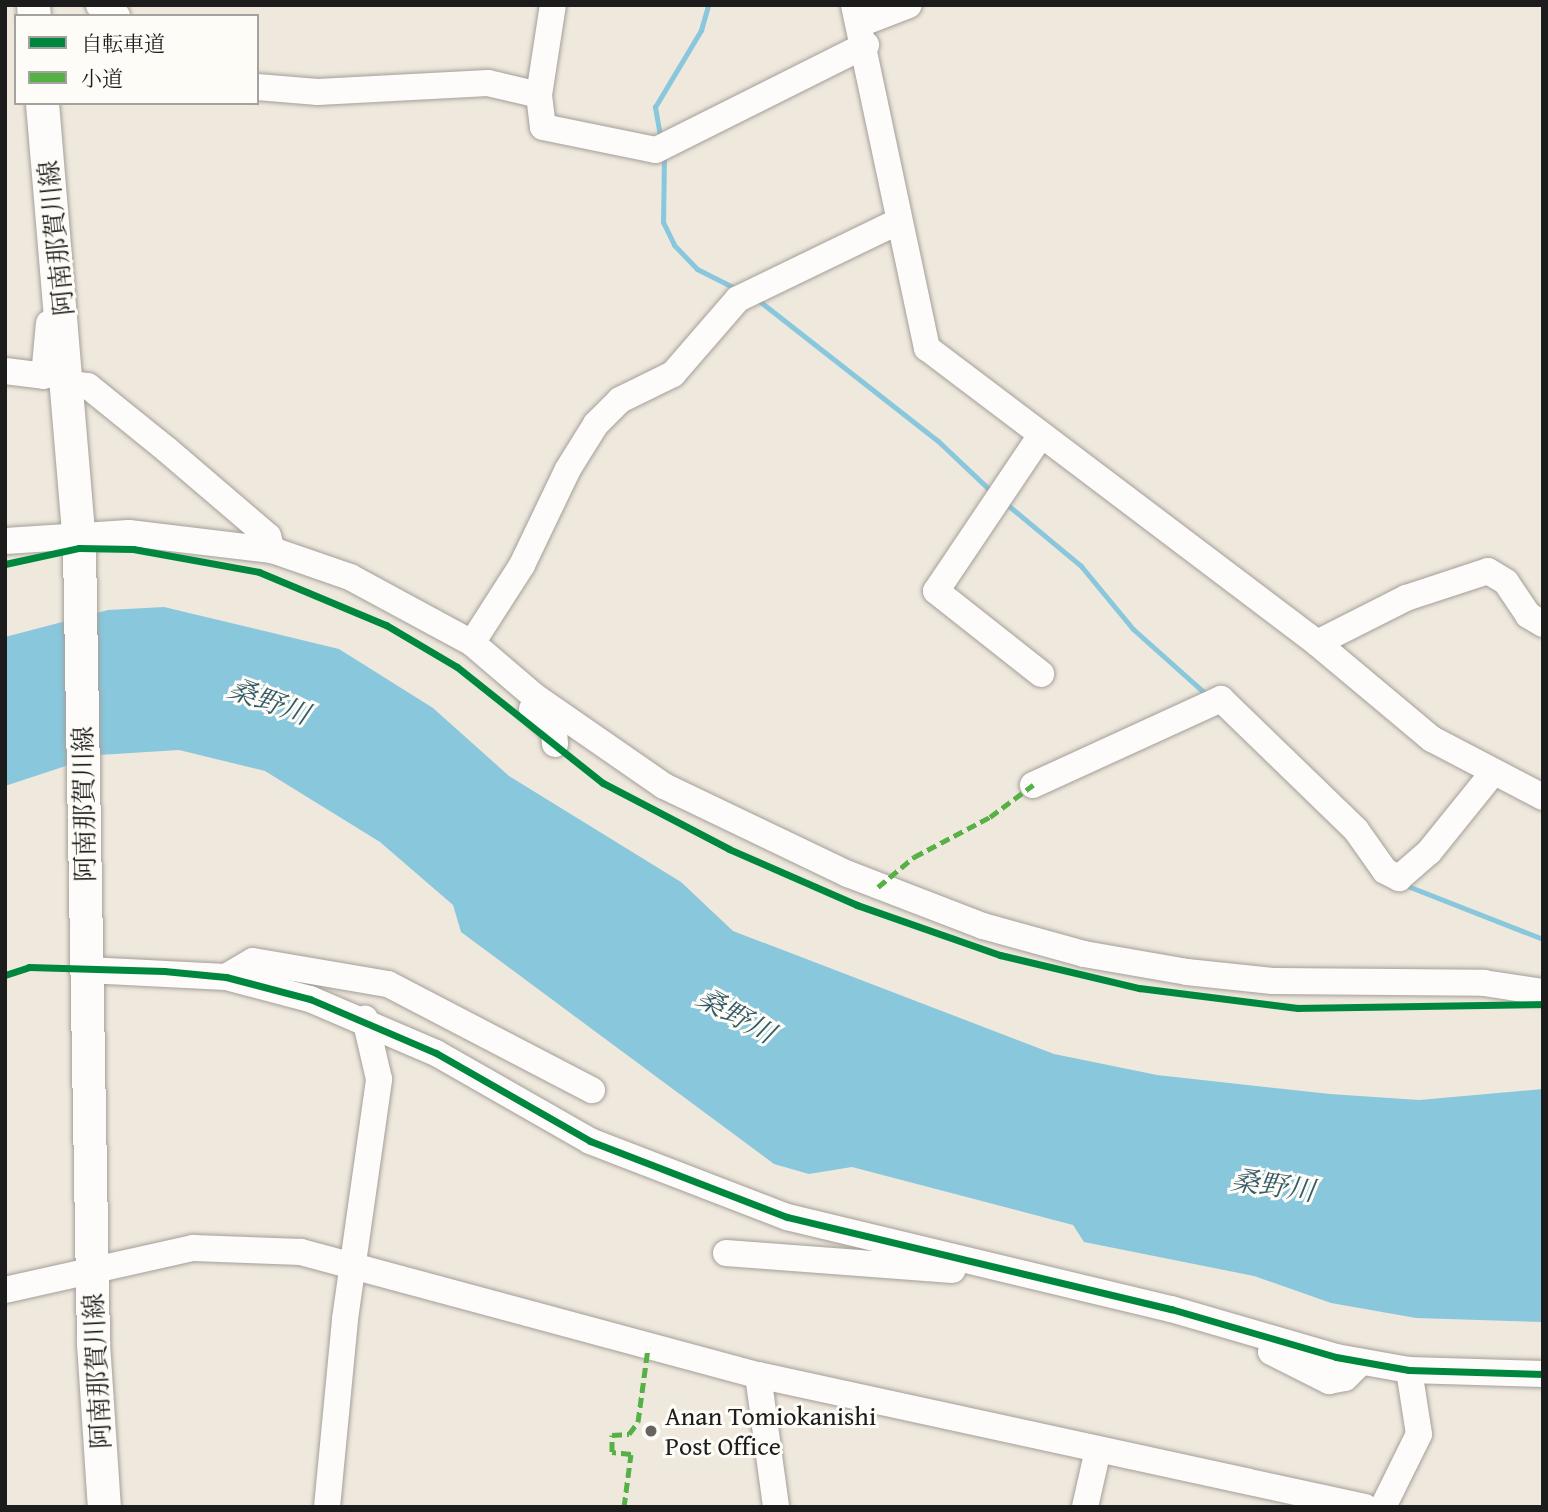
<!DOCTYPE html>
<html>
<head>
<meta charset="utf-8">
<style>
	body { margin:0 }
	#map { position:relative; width:1548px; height:1512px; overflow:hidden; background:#efe8dd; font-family:"Gentium Book Plus","Noto Serif JP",serif }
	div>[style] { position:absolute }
	.water>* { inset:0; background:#89c7dc }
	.stream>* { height:5px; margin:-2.5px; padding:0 2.5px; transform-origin:2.5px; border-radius:2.5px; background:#89c7dc }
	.roads { filter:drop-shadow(0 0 2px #a39f99) drop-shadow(0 0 2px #a39f99) }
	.minor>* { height:26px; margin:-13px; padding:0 13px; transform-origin:13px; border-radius:13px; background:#fdfcfa }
	.major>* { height:33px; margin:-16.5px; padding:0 16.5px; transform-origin:16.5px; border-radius:16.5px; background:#fdfcfa }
	.quiet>* { height:5px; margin-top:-2.5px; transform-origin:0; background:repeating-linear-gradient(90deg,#55b145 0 10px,transparent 0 15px) }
	.cycleway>* { height:7px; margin:-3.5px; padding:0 3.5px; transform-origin:3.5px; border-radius:3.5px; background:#00873e }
	.dots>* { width:19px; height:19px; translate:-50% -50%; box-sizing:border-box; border:4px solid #fdfcf7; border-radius:50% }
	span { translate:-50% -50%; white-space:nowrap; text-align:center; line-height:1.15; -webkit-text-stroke:6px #fdfcf7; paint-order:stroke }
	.street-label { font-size:26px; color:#1c1c1c }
	.poi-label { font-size:26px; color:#1c1c1c }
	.left { translate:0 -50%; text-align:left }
	.water-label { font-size:28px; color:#365b68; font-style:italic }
	.frame { position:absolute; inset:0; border:7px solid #1c1c1c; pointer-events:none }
	.legend { position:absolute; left:14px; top:14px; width:245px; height:91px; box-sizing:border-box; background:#fdfcf7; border:2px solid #a3a29f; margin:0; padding:9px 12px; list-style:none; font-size:21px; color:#1c1c1c }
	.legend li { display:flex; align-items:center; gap:14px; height:35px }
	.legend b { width:35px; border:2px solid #a3a29f }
</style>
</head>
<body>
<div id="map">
	<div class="water">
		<div style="clip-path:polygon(164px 607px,339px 649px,433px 708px,509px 776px,681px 882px,733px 931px,1054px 1054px,1157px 1075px,1330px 1094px,1419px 1100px,1543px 1089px,1543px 1322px,1416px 1318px,1331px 1303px,1254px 1276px,1084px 1242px,1073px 1225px,852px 1167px,809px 1174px,774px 1164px,461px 932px,453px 905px,380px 842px,265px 771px,179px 750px,99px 755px,5px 786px,5px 637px,108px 610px)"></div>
	</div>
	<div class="stream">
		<div style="left:661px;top:141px;width:35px;rotate:-100deg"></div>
		<div style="left:655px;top:107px;width:90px;rotate:-59.1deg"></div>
		<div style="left:701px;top:30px;width:26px;rotate:-74deg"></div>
		<div style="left:664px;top:154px;width:68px;rotate:90.8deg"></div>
		<div style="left:663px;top:222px;width:25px;rotate:64deg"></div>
		<div style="left:674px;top:245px;width:33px;rotate:46deg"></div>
		<div style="left:697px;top:269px;width:45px;rotate:26.6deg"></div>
		<div style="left:758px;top:300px;width:229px;rotate:38.1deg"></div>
		<div style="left:938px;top:441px;width:77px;rotate:43.4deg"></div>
		<div style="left:1004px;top:502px;width:100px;rotate:39.7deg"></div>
		<div style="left:1081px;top:566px;width:82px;rotate:50.5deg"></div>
		<div style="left:1133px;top:629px;width:102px;rotate:41.8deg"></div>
		<div style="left:1405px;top:885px;width:148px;rotate:21.4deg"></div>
	</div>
	<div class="roads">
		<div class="minor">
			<div style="left:99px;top:5px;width:21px;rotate:31deg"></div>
			<div style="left:854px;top:5px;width:351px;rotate:78deg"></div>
			<div style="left:927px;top:348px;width:489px;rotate:37.1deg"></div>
			<div style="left:1317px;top:643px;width:150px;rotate:39.9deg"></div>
			<div style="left:1432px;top:739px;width:125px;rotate:27.6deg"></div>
			<div style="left:862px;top:23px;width:50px;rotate:-21deg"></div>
			<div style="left:257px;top:87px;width:61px;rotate:4.7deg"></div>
			<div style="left:318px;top:92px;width:170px;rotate:-3deg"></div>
			<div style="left:488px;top:83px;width:52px;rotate:13.2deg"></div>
			<div style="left:539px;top:95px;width:32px;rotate:83deg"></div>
			<div style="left:543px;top:127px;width:115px;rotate:11.5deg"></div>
			<div style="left:656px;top:150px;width:235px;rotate:-26.6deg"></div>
			<div style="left:539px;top:95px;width:91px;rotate:-81.2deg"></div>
			<div style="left:5px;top:371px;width:39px;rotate:7deg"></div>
			<div style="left:44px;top:376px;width:53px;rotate:-84.6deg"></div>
			<div style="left:71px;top:384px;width:17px;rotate:7deg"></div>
			<div style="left:88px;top:386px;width:100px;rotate:38.9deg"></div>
			<div style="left:166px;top:449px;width:134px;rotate:40.5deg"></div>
			<div style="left:268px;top:536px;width:15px;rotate:74deg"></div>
			<div style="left:272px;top:550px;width:83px;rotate:19.1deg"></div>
			<div style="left:350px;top:577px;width:139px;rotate:28.4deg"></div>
			<div style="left:472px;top:643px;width:93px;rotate:-57.3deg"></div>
			<div style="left:522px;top:565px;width:106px;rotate:-64.4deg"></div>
			<div style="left:568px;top:469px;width:53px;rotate:-58.1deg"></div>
			<div style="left:596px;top:424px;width:34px;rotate:-45deg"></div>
			<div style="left:620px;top:400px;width:59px;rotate:-26.1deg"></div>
			<div style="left:673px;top:374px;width:99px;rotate:-49.1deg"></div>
			<div style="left:738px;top:299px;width:177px;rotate:-25.8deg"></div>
			<div style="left:1041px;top:435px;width:188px;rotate:123.9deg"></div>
			<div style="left:936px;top:591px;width:134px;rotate:38.3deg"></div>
			<div style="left:5px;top:541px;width:124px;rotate:-3.7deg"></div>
			<div style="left:129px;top:533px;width:144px;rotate:6.8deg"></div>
			<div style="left:472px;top:643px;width:82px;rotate:40.5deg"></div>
			<div style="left:534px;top:696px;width:158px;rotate:34.7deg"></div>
			<div style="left:664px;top:786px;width:204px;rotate:25.6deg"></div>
			<div style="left:848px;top:874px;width:145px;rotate:21.1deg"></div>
			<div style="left:983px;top:926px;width:105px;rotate:15.5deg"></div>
			<div style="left:1084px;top:954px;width:105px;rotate:9.9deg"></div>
			<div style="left:1187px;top:972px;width:86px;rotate:6deg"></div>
			<div style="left:1273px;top:981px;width:211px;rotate:0.5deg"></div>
			<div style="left:1484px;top:983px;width:60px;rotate:8.7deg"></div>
			<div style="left:1317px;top:643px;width:100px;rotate:-26.8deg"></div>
			<div style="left:1406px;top:598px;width:86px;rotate:-18.2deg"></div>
			<div style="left:1488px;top:571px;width:21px;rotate:31deg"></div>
			<div style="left:1506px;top:582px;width:40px;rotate:56deg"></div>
			<div style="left:1528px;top:615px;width:17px;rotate:31deg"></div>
			<div style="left:532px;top:709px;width:32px;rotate:46deg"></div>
			<div style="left:554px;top:732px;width:12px;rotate:85deg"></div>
			<div style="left:1033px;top:785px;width:207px;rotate:-24.6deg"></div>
			<div style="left:1221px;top:699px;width:188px;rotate:44.1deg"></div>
			<div style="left:1356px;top:830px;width:50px;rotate:54.7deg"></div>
			<div style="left:1385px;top:871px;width:16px;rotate:27deg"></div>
			<div style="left:1399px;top:878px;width:40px;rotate:-41deg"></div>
			<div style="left:1429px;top:852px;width:100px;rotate:-51.1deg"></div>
			<div style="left:87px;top:970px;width:139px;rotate:2.9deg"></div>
			<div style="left:226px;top:977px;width:87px;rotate:14.7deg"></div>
			<div style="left:310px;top:999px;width:137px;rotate:23.2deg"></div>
			<div style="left:436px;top:1053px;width:177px;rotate:29.7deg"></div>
			<div style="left:590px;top:1141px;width:211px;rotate:21.1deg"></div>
			<div style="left:787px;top:1217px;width:395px;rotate:13.5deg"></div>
			<div style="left:1171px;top:1309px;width:172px;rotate:16.2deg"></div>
			<div style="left:1336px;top:1357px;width:74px;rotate:10.1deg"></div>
			<div style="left:1409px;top:1370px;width:134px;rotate:1.7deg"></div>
			<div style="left:226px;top:977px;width:31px;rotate:-31deg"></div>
			<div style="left:253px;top:961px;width:137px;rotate:9.7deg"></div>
			<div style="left:388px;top:984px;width:230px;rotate:27.5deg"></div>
			<div style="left:726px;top:1253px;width:227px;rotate:4.3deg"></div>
			<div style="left:5px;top:1290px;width:193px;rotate:-12.6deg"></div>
			<div style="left:193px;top:1248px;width:108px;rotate:2.1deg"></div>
			<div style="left:301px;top:1252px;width:473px;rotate:15.1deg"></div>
			<div style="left:758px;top:1375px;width:621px;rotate:12.27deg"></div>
			<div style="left:1271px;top:1352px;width:65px;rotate:26.6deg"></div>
			<div style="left:1329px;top:1381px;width:16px;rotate:-11deg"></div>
			<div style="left:1345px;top:1378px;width:23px;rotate:-45deg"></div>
			<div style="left:758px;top:1375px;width:133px;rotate:82.2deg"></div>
			<div style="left:327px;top:1507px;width:189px;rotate:-84.5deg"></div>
			<div style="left:345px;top:1319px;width:242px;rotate:-81.9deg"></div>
			<div style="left:379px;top:1079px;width:62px;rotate:-103.1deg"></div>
			<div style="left:1085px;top:1507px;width:58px;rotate:-77.2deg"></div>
			<div style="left:1383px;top:1507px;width:81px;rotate:-63.7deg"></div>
			<div style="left:1419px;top:1434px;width:65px;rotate:-98.9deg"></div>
		</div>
		<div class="major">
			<div style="left:33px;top:5px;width:11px;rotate:85deg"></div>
			<div style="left:42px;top:103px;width:447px;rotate:85.2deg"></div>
			<div style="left:79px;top:548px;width:795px;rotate:88.99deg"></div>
			<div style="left:93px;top:1343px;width:164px;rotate:86.2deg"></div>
		</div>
	</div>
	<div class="quiet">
		<div style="left:878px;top:887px;width:47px;rotate:-39.8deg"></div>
		<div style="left:914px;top:857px;width:86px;rotate:-27.8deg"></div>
		<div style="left:990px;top:817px;width:54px;rotate:-36.7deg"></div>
		<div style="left:624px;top:1507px;width:53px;rotate:-82.5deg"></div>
		<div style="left:631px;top:1454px;width:19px;rotate:-174deg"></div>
		<div style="left:612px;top:1452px;width:17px;rotate:-90deg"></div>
		<div style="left:612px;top:1435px;width:17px;rotate:-3deg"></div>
		<div style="left:629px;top:1434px;width:15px;rotate:-53deg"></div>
		<div style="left:638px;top:1422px;width:75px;rotate:-82.3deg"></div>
	</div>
	<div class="cycleway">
		<div style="left:5px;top:564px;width:76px;rotate:-12.2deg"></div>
		<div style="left:79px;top:548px;width:54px;rotate:1.1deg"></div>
		<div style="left:133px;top:549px;width:128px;rotate:10.3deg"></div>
		<div style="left:259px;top:572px;width:138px;rotate:22.7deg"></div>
		<div style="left:386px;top:625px;width:82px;rotate:30.6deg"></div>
		<div style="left:457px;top:667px;width:186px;rotate:38.5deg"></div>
		<div style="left:603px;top:783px;width:142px;rotate:27.6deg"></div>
		<div style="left:729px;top:849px;width:140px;rotate:23.6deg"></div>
		<div style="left:857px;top:905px;width:151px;rotate:19.3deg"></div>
		<div style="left:1000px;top:955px;width:143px;rotate:13.4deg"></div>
		<div style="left:1139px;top:988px;width:160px;rotate:7.2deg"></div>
		<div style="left:1298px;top:1008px;width:245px;rotate:-0.9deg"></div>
		<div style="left:5px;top:975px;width:25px;rotate:-18deg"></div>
		<div style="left:29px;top:967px;width:135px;rotate:1.7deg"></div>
		<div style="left:164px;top:971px;width:62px;rotate:5.5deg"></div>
		<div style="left:226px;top:977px;width:87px;rotate:14.7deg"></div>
		<div style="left:310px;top:999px;width:137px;rotate:23.2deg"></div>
		<div style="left:436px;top:1053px;width:177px;rotate:29.7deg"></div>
		<div style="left:590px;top:1141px;width:211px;rotate:21.1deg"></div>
		<div style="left:787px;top:1217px;width:395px;rotate:13.5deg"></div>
		<div style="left:1171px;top:1309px;width:172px;rotate:16.2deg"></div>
		<div style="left:1336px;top:1357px;width:74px;rotate:10.1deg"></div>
		<div style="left:1409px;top:1370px;width:134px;rotate:1.7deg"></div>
	</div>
	<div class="dots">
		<div style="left:651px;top:1431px;background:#666360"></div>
	</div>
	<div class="street-label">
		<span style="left:56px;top:238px;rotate:-96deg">阿南那賀川線</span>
		<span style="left:84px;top:804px;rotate:-91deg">阿南那賀川線</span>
		<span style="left:97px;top:1371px;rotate:-93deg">阿南那賀川線</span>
	</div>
	<div class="poi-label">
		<span class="left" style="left:665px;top:1431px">Anan Tomiokanishi<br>Post Office</span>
	</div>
	<div class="water-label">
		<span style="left:269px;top:701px;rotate:20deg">桑野川</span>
		<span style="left:736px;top:1015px;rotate:29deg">桑野川</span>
		<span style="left:1273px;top:1185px;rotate:8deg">桑野川</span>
	</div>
	<div class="frame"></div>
	<ul class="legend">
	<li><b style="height:9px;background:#00873e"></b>自転車道</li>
	<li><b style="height:9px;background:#55b145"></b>小道</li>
	</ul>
</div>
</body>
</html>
